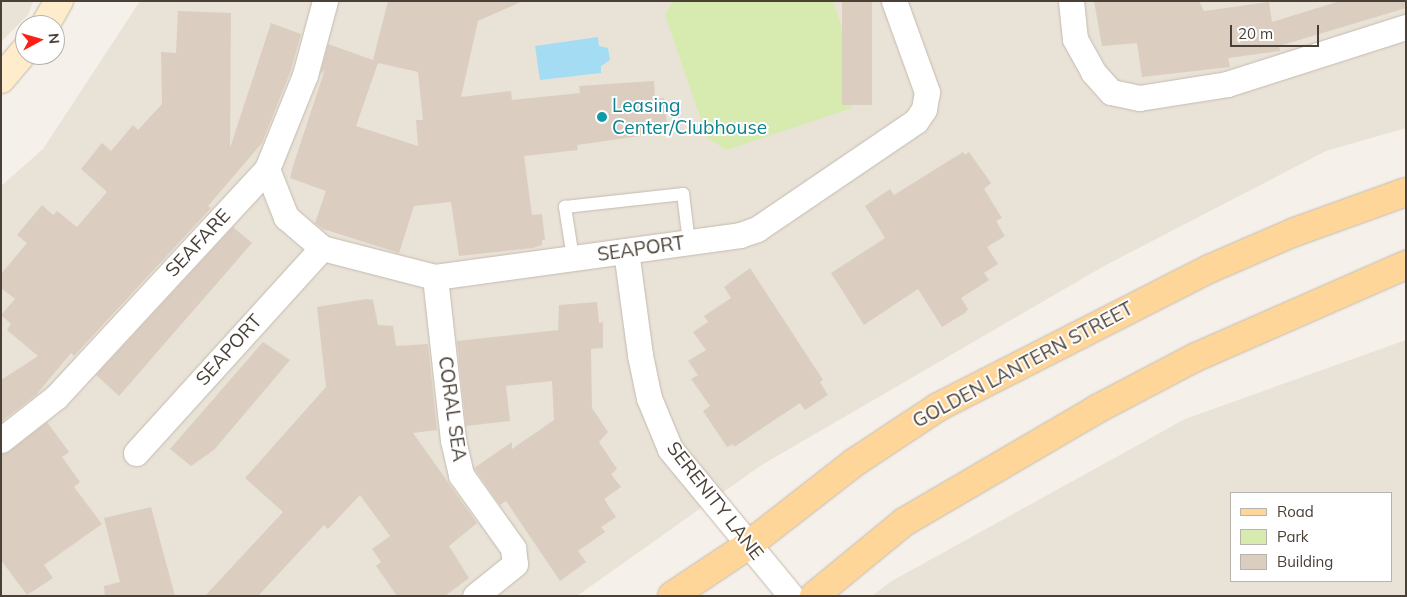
<!DOCTYPE html>
<html>
<head>
<meta charset="utf-8">
<style>
	body { margin:0 }
	#map { position:relative; width:1407px; height:597px; overflow:hidden; background:#f5f0e9; font-family:Mulish,sans-serif }
	div>[style] { position:absolute }
	.residential>* { inset:0; background:#e9e2d7 }
	.green>* { inset:0; background:#d7ebb1 }
	.water>* { inset:0; background:#a4dcf4 }
	.building>* { inset:0; background:#dbcec1; transform-origin:0 0 }
	.roads { filter:drop-shadow(0 0 1px #c4baae) drop-shadow(0 0 1px #c4baae) }
	.lane>* { height:12px; margin:-6px; padding:0 6px; transform-origin:6px; border-radius:6px; background:#fff }
	.street>* { height:25px; margin:-12.5px; padding:0 12.5px; transform-origin:12.5px; border-radius:12.5px; background:#fff }
	.secondary>* { height:28px; margin:-14px; padding:0 14px; transform-origin:14px; border-radius:14px; background:#ffecca }
	.primary>* { height:28px; margin:-14px; padding:0 14px; transform-origin:14px; border-radius:14px; background:#ffd699 }
	.dots>* { width:14px; height:14px; translate:-50% -50%; box-sizing:border-box; border:2px solid #fff; border-radius:50% }
	span { translate:-50% -50%; white-space:nowrap; text-align:center; line-height:1.15; -webkit-text-stroke:4px #fff; paint-order:stroke }
	.culture-label { font-size:19px; color:#0d838f }
	.left { translate:0 -50%; text-align:left }
	.street-label { font-size:19px; color:#4a4037 }
	.frame { position:absolute; inset:0; border:2px solid #4a4037; pointer-events:none }
	.legend { position:absolute; left:1230px; top:492px; width:162px; height:90px; box-sizing:border-box; background:#fff; border:1px solid #b7b3af; margin:0; padding:6px 9px; list-style:none; font-size:15px; color:#4a4037 }
	.legend li { display:flex; align-items:center; gap:10px; height:25px }
	.legend b { width:25px; border:1px solid #b7b3af }
	.north { position:absolute; left:15px; top:15px; width:50px; height:50px; box-sizing:border-box; background:#fff; border:1px solid #b7b3af; border-radius:50%; rotate:84deg; font-size:14px; font-weight:700; line-height:20px; text-align:center; color:#4a4037 }
	.north::after { content:''; display:block; margin:auto; width:18px; height:22px; background:#ff1f17; clip-path:polygon(50% 0,100% 100%,50% 72%,0 100%) }
	.scale { position:absolute; left:1230px; top:25px; width:89px; height:22px; box-sizing:border-box; border:2px solid #4a4037; border-top:0; padding-left:6px; font-size:15px; line-height:18px; white-space:nowrap; color:#4a4037; -webkit-text-stroke:4px #fff; paint-order:stroke }
</style>
</head>
<body>
<div id="map">
	<div class="residential">
		<div style="clip-path:polygon(1px 1px,33px 1px,28px 15px,1px 42px)"></div>
		<div style="clip-path:polygon(140px 1px,1406px 1px,1406px 128px,1326px 151px,1104px 266px,760px 466px,577px 596px,1px 596px,1px 186px,43px 149px)"></div>
		<div style="clip-path:polygon(evenodd,1406px 340px,1406px 596px,872px 596px,890px 582px,1185px 419px,1406px 340px,1231px 493px,1391px 493px,1391px 581px,1231px 581px,1231px 493px)"></div>
	</div>
	<div class="green">
		<div style="clip-path:polygon(673px 1px,833px 1px,862px 86px,852px 108px,727px 150px,707px 138px,665px 15px)"></div>
	</div>
	<div class="water">
		<div style="clip-path:polygon(598px 37px,599px 46px,608px 48px,610px 60px,601px 66px,601px 73px,540px 80px,535px 46px)"></div>
	</div>
	<div class="building">
		<div style="clip-path:polygon(evenodd,388px 1px,523px 1px,478px 21px,461px 97px,511px 91px,512px 100px,580px 93px,579px 86px,654px 81px,655px 99px,664px 98px,668px 132px,577px 145px,578px 150px,524px 156px,532px 215px,542px 214px,545px 240px,542px 240px,542px 245px,533px 248px,459px 256px,451px 202px,414px 206px,399px 253px,323px 229px,315px 223px,326px 191px,290px 178px,293px 166px,325px 69px,320px 75px,328px 44px,373px 60px,388px 1px,378px 63px,418px 72px,423px 120px,416px 120px,418px 146px,356px 126px,378px 63px)"></div>
		<div style="left:842px;top:1px;width:30px;height:104px"></div>
		<div style="clip-path:polygon(1094px 1px,1199px 1px,1204px 11px,1269px 2px,1272px 22px,1340px 1px,1406px 1px,1406px 8px,1279px 46px,1280px 51px,1228px 58px,1230px 67px,1142px 77px,1137px 43px,1102px 46px)"></div>
		<div style="clip-path:polygon(178px 11px,231px 13px,230px 148px,271px 23px,301px 34px,291px 70px,262px 143px,208px 206px,211px 208px,74px 356px,71px 353px,36px 395px,1px 422px,1px 380px,38px 356px,7px 330px,11px 324px,1px 315px,15px 299px,1px 288px,1px 274px,27px 243px,17px 235px,42px 205px,53px 215px,57px 211px,77px 227px,107px 192px,81px 169px,102px 143px,111px 151px,133px 125px,138px 130px,162px 104px,161px 52px,176px 53px)"></div>
		<div style="clip-path:polygon(963px 152px,965px 155px,969px 152px,991px 183px,984px 189px,1002px 218px,996px 221px,1005px 236px,987px 247px,998px 264px,984px 273px,989px 280px,961px 298px,968px 309px,965px 313px,942px 327px,918px 289px,864px 325px,831px 273px,885px 238px,865px 206px,890px 189px,894px 195px)"></div>
		<div style="clip-path:polygon(233px 227px,252px 243px,119px 396px,96px 375px)"></div>
		<div style="clip-path:polygon(750px 268px,823px 380px,820px 382px,828px 395px,805px 410px,800px 403px,734px 447px,733px 444px,727px 447px,703px 411px,710px 406px,691px 379px,698px 375px,688px 361px,706px 350px,693px 332px,708px 322px,704px 316px,731px 298px,724px 287px)"></div>
		<div style="clip-path:polygon(366px 299px,373px 300px,378px 325px,393px 326px,396px 346px,428px 344px,437px 430px,413px 433px,477px 523px,449px 546px,469px 578px,445px 596px,397px 596px,376px 566px,381px 562px,372px 549px,390px 536px,360px 495px,328px 529px,324px 525px,258px 596px,205px 596px,283px 512px,245px 478px,326px 387px,317px 307px)"></div>
		<div style="clip-path:polygon(597px 302px,599px 323px,603px 322px,603px 348px,591px 349px,592px 408px,608px 432px,599px 442px,617px 469px,611px 474px,621px 487px,604px 499px,616px 517px,601px 527px,605px 532px,578px 551px,586px 562px,560px 581px,506px 501px,500px 505px,474px 468px,512px 442px,512px 449px,554px 420px,552px 381px,506px 386px,510px 421px,466px 426px,457px 341px,558px 330px,559px 305px)"></div>
		<div style="clip-path:polygon(263px 342px,290px 360px,214px 450px,191px 466px,170px 449px)"></div>
		<div style="clip-path:polygon(47px 422px,69px 452px,62px 457px,80px 482px,74px 487px,102px 524px,44px 565px,53px 578px,27px 595px,1px 560px,1px 454px,10px 451px)"></div>
		<div style="clip-path:polygon(151px 507px,175px 596px,105px 596px,104px 586px,120px 582px,104px 518px)"></div>
	</div>
	<div class="roads">
		<div class="lane">
			<div style="left:573px;top:258px;width:52px;rotate:-98.9deg"></div>
			<div style="left:565px;top:207px;width:119px;rotate:-6.3deg"></div>
			<div style="left:683px;top:194px;width:48px;rotate:82.9deg"></div>
		</div>
		<div class="street">
			<div style="left:1071px;top:1px;width:38px;rotate:84deg"></div>
			<div style="left:1075px;top:39px;width:38px;rotate:61deg"></div>
			<div style="left:1093px;top:72px;width:27px;rotate:48deg"></div>
			<div style="left:1111px;top:92px;width:29px;rotate:12deg"></div>
			<div style="left:1139px;top:98px;width:89px;rotate:-9deg"></div>
			<div style="left:1227px;top:84px;width:188px;rotate:-17.7deg"></div>
			<div style="left:267px;top:169px;width:52px;rotate:68.4deg"></div>
			<div style="left:286px;top:217px;width:48px;rotate:40.7deg"></div>
			<div style="left:626px;top:251px;width:105px;rotate:82.3deg"></div>
			<div style="left:640px;top:355px;width:44px;rotate:78.2deg"></div>
			<div style="left:649px;top:398px;width:55px;rotate:67.6deg"></div>
			<div style="left:670px;top:449px;width:190px;rotate:50.5deg"></div>
			<div style="left:435px;top:277px;width:164px;rotate:83.7deg"></div>
			<div style="left:453px;top:440px;width:36px;rotate:77deg"></div>
			<div style="left:461px;top:475px;width:90px;rotate:54.5deg"></div>
			<div style="left:513px;top:548px;width:16px;rotate:83deg"></div>
			<div style="left:515px;top:564px;width:51px;rotate:141.3deg"></div>
			<div style="left:1px;top:440px;width:70px;rotate:-38deg"></div>
			<div style="left:56px;top:397px;width:311px;rotate:-47.2deg"></div>
			<div style="left:267px;top:169px;width:101px;rotate:-68deg"></div>
			<div style="left:305px;top:75px;width:77px;rotate:-74.9deg"></div>
			<div style="left:136px;top:453px;width:277px;rotate:-47.8deg"></div>
			<div style="left:322px;top:248px;width:117px;rotate:14.4deg"></div>
			<div style="left:435px;top:277px;width:308px;rotate:-7.8deg"></div>
			<div style="left:740px;top:235px;width:18px;rotate:-19deg"></div>
			<div style="left:757px;top:229px;width:192px;rotate:-34.2deg"></div>
			<div style="left:916px;top:121px;width:14px;rotate:-56deg"></div>
			<div style="left:924px;top:109px;width:17px;rotate:-80deg"></div>
			<div style="left:927px;top:92px;width:97px;rotate:-109.9deg"></div>
		</div>
		<div class="secondary">
			<div style="left:45px;top:25px;width:28px;rotate:-60deg"></div>
			<div style="left:1px;top:79px;width:38px;rotate:-50deg"></div>
		</div>
		<div class="primary">
			<div style="left:672px;top:596px;width:90px;rotate:-33.7deg"></div>
			<div style="left:747px;top:546px;width:137px;rotate:-37.9deg"></div>
			<div style="left:855px;top:462px;width:100px;rotate:-33.5deg"></div>
			<div style="left:938px;top:407px;width:304px;rotate:-27deg"></div>
			<div style="left:1209px;top:269px;width:90px;rotate:-23.4deg"></div>
			<div style="left:1292px;top:233px;width:121px;rotate:-19.8deg"></div>
			<div style="left:814px;top:596px;width:117px;rotate:-39.4deg"></div>
			<div style="left:904px;top:522px;width:224px;rotate:-30.3deg"></div>
			<div style="left:1097px;top:409px;width:110px;rotate:-27.7deg"></div>
			<div style="left:1194px;top:358px;width:232px;rotate:-23.7deg"></div>
		</div>
	</div>
	<div class="dots">
		<div style="left:602px;top:117px;background:#0f9aa8"></div>
	</div>
	<div class="culture-label">
		<span class="left" style="left:612px;top:117px">Leasing<br>Center/Clubhouse</span>
	</div>
	<div class="street-label">
		<span style="left:198px;top:243px;rotate:-47deg">SEAFARE</span>
		<span style="left:641px;top:249px;rotate:-8deg">SEAPORT</span>
		<span style="left:229px;top:350px;rotate:-48deg">SEAPORT</span>
		<span style="left:1023px;top:365px;rotate:-28deg">GOLDEN LANTERN STREET</span>
		<span style="left:452px;top:409px;rotate:82deg">CORAL SEA</span>
		<span style="left:715px;top:501px;rotate:52deg">SERENITY LANE</span>
	</div>
	<div class="frame"></div>
	<ul class="legend">
	<li><b style="height:6px;background:#ffd699"></b>Road</li>
	<li><b style="height:14px;background:#d7ebb1"></b>Park</li>
	<li><b style="height:14px;background:#dbcec1"></b>Building</li>
	</ul>
	<div class="north">N</div>
	<div class="scale">20 m</div>
</div>
</body>
</html>
